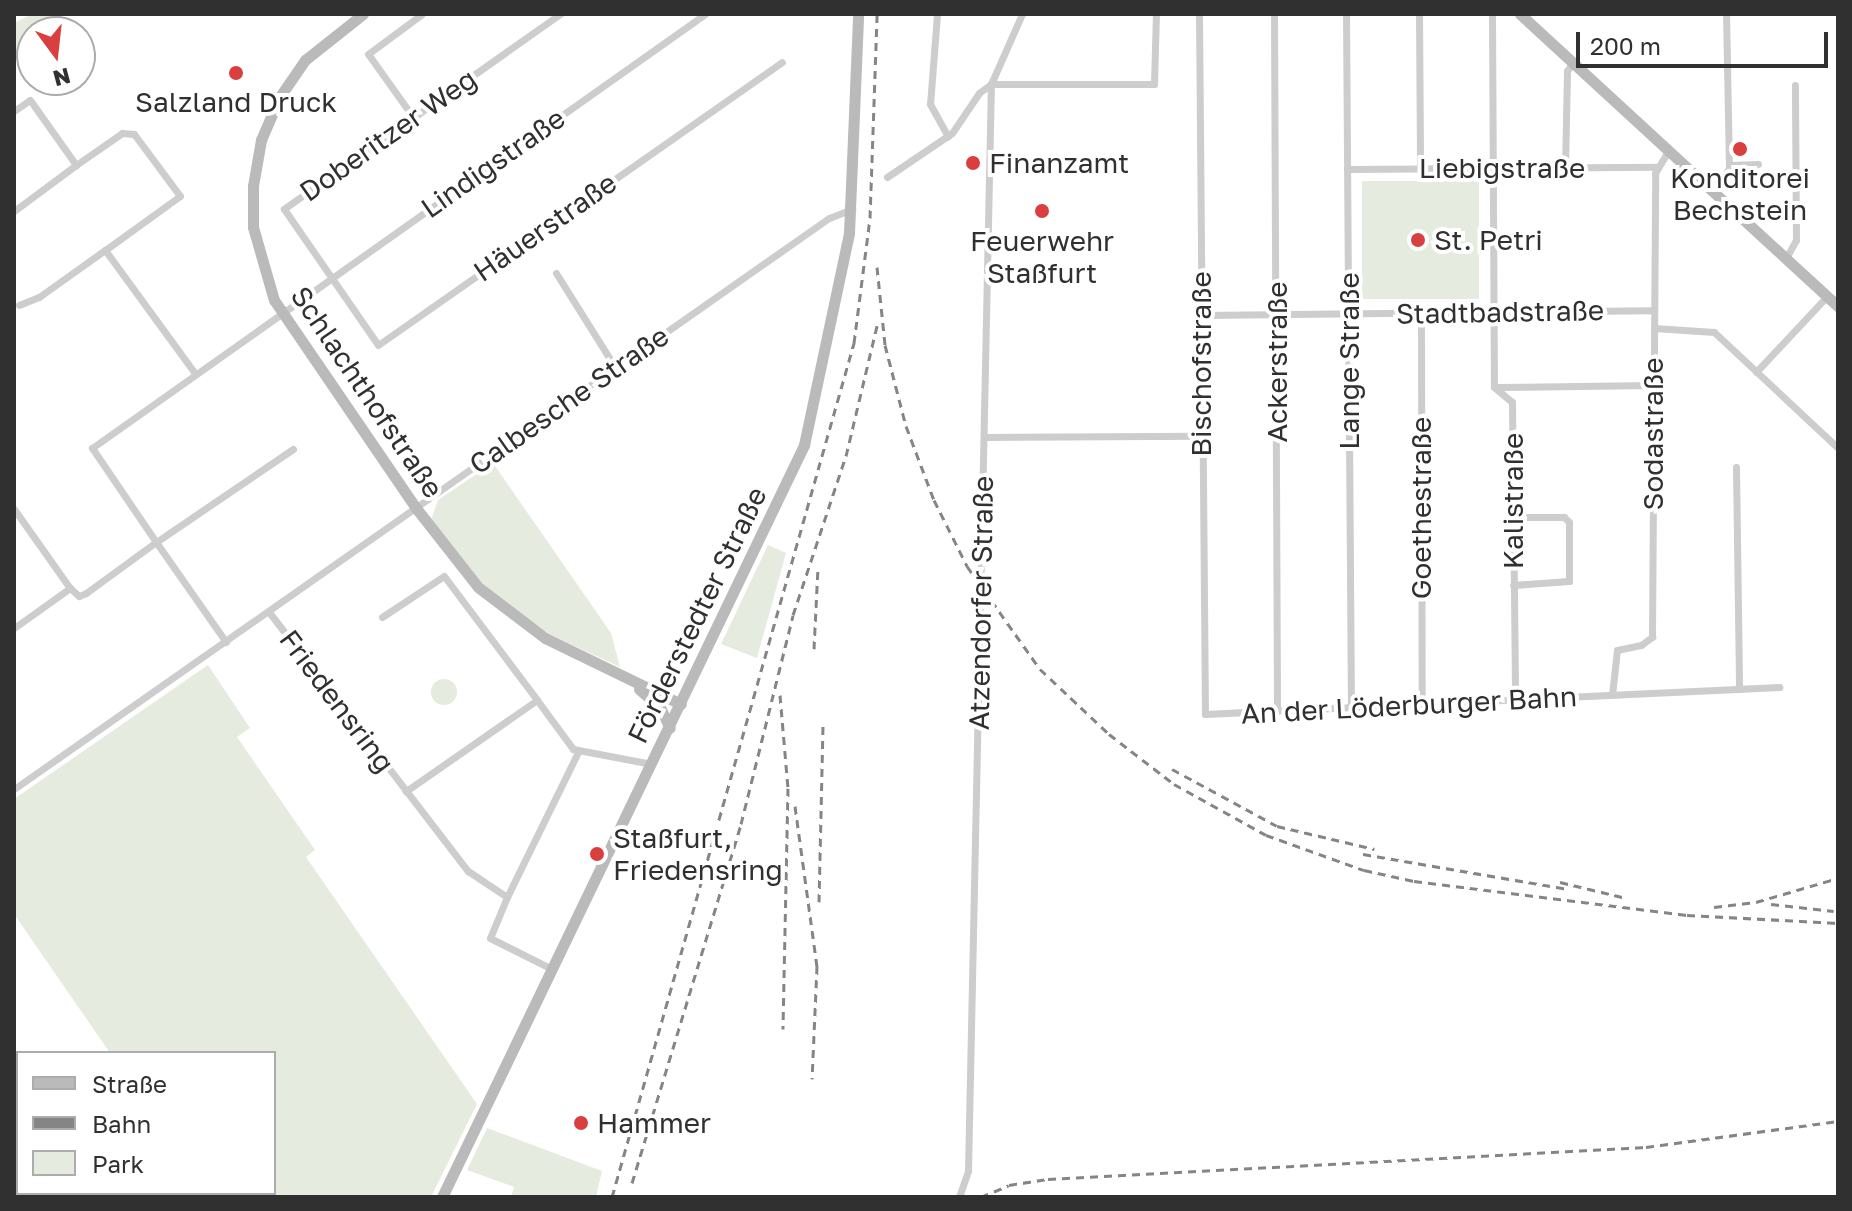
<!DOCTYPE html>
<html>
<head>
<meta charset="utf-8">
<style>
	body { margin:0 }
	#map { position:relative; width:1852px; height:1211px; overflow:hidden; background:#fff; font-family:"Golos Text",sans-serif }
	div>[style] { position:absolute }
	.green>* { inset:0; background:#e5ecdf; transform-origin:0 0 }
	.round { border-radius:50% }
	.street>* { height:7px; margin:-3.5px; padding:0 3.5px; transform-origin:3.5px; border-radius:3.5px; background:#cdcdcd }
	.secondary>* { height:11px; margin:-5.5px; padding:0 5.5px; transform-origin:5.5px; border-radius:5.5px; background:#bababa }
	.rail>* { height:3px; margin-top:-1.5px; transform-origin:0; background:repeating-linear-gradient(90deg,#858585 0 8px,transparent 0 14px) }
	.dots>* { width:22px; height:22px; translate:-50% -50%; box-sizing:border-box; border:4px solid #fff; border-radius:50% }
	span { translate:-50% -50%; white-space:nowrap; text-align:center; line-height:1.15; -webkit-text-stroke:8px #fff; paint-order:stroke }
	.poi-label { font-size:28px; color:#303030 }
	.left { translate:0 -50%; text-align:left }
	.street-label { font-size:28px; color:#303030 }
	.frame { position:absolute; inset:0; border:16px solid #303030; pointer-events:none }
	.legend { position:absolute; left:16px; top:1051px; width:260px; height:144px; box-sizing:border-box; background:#fff; border:2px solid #acacac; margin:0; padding:10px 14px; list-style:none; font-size:24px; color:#303030 }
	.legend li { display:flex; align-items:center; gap:16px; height:40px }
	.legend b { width:40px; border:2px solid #acacac }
	.north { position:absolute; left:16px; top:16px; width:80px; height:80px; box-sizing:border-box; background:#fff; border:2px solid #acacac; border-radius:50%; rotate:165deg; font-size:22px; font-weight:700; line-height:32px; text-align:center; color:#303030 }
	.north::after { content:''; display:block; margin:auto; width:28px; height:36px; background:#da3f3f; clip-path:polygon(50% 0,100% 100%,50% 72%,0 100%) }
	.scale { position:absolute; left:1576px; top:32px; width:252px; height:36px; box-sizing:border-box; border:4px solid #303030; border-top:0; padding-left:10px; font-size:24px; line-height:28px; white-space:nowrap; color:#303030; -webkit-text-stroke:6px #fff; paint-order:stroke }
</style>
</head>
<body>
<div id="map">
	<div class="green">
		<div style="clip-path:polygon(32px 14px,64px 14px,44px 32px,32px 32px,32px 41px,14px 54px,14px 23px)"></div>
		<div style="left:1479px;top:181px;width:118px;height:117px;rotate:90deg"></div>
		<div style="clip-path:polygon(493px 463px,611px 633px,620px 667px,553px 636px,512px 610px,476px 577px,431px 520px,438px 500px)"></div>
		<div style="clip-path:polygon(768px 545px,786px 553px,757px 658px,721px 644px)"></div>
		<div style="clip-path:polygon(208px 665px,250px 728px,237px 737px,315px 850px,306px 857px,477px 1104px,431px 1197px,209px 1197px,206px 1193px,274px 1193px,274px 1053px,110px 1053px,14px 914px,14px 799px)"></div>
		<div class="round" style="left:431px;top:679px;width:26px;height:26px"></div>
		<div style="clip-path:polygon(487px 1128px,602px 1171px,596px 1197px,511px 1197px,514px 1187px,467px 1170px)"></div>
	</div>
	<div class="street">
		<div style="left:560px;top:14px;width:338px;rotate:144.8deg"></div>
		<div style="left:284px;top:209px;width:165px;rotate:55.3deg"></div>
		<div style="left:378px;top:345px;width:493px;rotate:-35deg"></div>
		<div style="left:937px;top:14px;width:90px;rotate:94.4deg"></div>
		<div style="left:930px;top:104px;width:37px;rotate:61deg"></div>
		<div style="left:1199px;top:14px;width:700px;rotate:89.51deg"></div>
		<div style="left:1205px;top:714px;width:575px;rotate:-2.69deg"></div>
		<div style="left:1274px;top:14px;width:697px;rotate:89.75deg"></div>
		<div style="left:1346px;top:14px;width:693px;rotate:89.59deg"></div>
		<div style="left:1419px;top:14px;width:154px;rotate:89.6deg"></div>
		<div style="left:1492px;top:14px;width:373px;rotate:89.7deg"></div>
		<div style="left:14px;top:111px;width:19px;rotate:-35deg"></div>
		<div style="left:30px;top:100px;width:80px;rotate:54.7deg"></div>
		<div style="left:76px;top:165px;width:56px;rotate:-34.8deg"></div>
		<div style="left:122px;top:133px;width:12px;rotate:5deg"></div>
		<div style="left:134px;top:134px;width:77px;rotate:53.4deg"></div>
		<div style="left:180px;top:196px;width:92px;rotate:144.2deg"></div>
		<div style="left:105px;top:250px;width:151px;rotate:53.9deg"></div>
		<div style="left:413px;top:117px;width:77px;rotate:-125.5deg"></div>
		<div style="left:368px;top:54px;width:67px;rotate:-36.5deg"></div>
		<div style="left:1729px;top:165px;width:29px;rotate:-2deg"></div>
		<div style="left:1565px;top:168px;width:97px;rotate:-88.8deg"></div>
		<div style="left:1567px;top:71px;width:11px;rotate:-56deg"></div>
		<div style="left:1347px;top:169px;width:309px;rotate:-0.4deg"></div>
		<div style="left:887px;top:177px;width:78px;rotate:-34.1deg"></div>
		<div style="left:952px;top:133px;width:48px;rotate:-56deg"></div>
		<div style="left:979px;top:93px;width:15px;rotate:-37deg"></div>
		<div style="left:991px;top:84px;width:163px"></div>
		<div style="left:1154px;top:84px;width:70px;rotate:-88.4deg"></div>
		<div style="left:1714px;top:192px;width:28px;rotate:-58deg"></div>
		<div style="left:1729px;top:168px;width:154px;rotate:-91.1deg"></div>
		<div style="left:14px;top:211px;width:77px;rotate:-36.6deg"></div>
		<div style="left:1786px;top:258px;width:21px;rotate:-61deg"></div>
		<div style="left:1796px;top:240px;width:155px;rotate:-90.4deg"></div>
		<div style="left:556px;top:273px;width:111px;rotate:57.9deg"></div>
		<div style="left:19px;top:305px;width:22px;rotate:-22deg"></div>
		<div style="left:39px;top:297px;width:81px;rotate:-35.5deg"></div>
		<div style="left:1421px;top:312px;width:392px;rotate:89.9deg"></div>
		<div style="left:1201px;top:315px;width:453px;rotate:-0.6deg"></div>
		<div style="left:1654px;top:328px;width:60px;rotate:3.8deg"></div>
		<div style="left:1714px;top:332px;width:170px;rotate:43.1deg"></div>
		<div style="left:1756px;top:372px;width:104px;rotate:-46.9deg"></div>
		<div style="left:1494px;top:387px;width:23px;rotate:40deg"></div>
		<div style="left:1512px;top:402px;width:297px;rotate:89.4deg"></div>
		<div style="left:1496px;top:387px;width:158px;rotate:-0.7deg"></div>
		<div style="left:984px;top:437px;width:216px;rotate:-0.3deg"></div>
		<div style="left:293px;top:449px;width:166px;rotate:145.8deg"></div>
		<div style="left:156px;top:542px;width:114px;rotate:-124.2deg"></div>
		<div style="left:92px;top:448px;width:751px;rotate:-35.3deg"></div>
		<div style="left:1736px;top:467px;width:222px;rotate:89.2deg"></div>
		<div style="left:14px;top:509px;width:97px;rotate:54.7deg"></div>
		<div style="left:1513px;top:517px;width:51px"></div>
		<div style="left:1564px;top:517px;width:7px;rotate:45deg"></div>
		<div style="left:1569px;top:522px;width:59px;rotate:90deg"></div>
		<div style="left:1569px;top:581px;width:56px;rotate:175.9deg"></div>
		<div style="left:269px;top:612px;width:327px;rotate:52.5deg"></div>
		<div style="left:468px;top:871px;width:47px;rotate:33.7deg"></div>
		<div style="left:507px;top:897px;width:44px;rotate:112.5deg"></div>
		<div style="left:490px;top:938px;width:69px;rotate:26.6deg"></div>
		<div style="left:382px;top:617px;width:74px;rotate:-33.5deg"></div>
		<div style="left:444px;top:576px;width:155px;rotate:53.1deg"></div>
		<div style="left:537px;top:700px;width:160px;rotate:145.2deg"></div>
		<div style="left:14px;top:628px;width:69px;rotate:-35.5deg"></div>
		<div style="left:70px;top:588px;width:12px;rotate:42deg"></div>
		<div style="left:79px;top:596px;width:8px;rotate:-23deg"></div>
		<div style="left:86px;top:593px;width:87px;rotate:-36.1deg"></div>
		<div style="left:156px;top:542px;width:122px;rotate:55deg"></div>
		<div style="left:1612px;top:695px;width:45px;rotate:-83.7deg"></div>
		<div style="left:1617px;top:650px;width:25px;rotate:-12deg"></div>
		<div style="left:1641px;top:645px;width:14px;rotate:-36deg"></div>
		<div style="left:1652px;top:637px;width:464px;rotate:-89.6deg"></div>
		<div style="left:1655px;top:173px;width:27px;rotate:-59deg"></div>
		<div style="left:537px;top:700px;width:61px;rotate:53.7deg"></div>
		<div style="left:573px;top:749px;width:80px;rotate:10.8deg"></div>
		<div style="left:14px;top:789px;width:995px;rotate:-35.02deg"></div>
		<div style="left:829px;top:218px;width:25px;rotate:-21deg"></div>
		<div style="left:507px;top:897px;width:161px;rotate:-63.9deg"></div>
		<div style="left:959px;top:1197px;width:28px;rotate:-71deg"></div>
		<div style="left:968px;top:1171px;width:1087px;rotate:-88.79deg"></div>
		<div style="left:991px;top:84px;width:77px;rotate:-66.1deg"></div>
	</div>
	<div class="secondary">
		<div style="left:363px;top:14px;width:74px;rotate:141.6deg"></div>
		<div style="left:305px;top:60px;width:46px;rotate:124.4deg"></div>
		<div style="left:279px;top:98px;width:46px;rotate:113.2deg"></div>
		<div style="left:261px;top:140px;width:47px;rotate:99.9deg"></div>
		<div style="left:253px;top:186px;width:41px;rotate:90deg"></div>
		<div style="left:253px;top:227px;width:76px;rotate:74deg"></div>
		<div style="left:274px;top:300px;width:252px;rotate:55.7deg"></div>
		<div style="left:416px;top:508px;width:100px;rotate:51.9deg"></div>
		<div style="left:478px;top:587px;width:84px;rotate:37.3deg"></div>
		<div style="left:545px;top:638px;width:151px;rotate:25.9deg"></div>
		<div style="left:1520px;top:14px;width:432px;rotate:42.6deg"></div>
		<div style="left:639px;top:689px;width:28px;rotate:41deg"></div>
		<div style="left:660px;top:707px;width:23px;rotate:65deg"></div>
		<div style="left:442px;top:1197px;width:835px;rotate:-64.29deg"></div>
		<div style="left:804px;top:445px;width:217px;rotate:-78deg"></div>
		<div style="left:849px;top:233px;width:219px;rotate:-87.6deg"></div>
	</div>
	<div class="rail">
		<div style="left:877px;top:267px;width:78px;rotate:84.1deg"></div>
		<div style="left:885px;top:345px;width:84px;rotate:75.5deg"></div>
		<div style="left:906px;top:426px;width:79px;rotate:69.3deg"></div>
		<div style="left:934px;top:500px;width:74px;rotate:63.4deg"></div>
		<div style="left:967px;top:566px;width:126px;rotate:54.7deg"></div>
		<div style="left:1040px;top:669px;width:95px;rotate:43.3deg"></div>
		<div style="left:1109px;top:734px;width:82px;rotate:37.6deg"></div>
		<div style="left:1174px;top:784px;width:105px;rotate:29deg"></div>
		<div style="left:1266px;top:835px;width:104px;rotate:19.7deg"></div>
		<div style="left:1364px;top:870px;width:51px;rotate:12.4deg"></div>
		<div style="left:1414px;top:881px;width:275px;rotate:7.1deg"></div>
		<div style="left:1687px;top:915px;width:151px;rotate:3deg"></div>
		<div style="left:814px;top:649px;width:81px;rotate:-87.2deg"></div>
		<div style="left:780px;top:695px;width:93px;rotate:85.1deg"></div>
		<div style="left:788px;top:788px;width:241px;rotate:91.2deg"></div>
		<div style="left:1172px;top:769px;width:119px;rotate:28.5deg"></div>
		<div style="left:1277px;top:826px;width:100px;rotate:13.3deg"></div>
		<div style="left:795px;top:806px;width:162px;rotate:82.2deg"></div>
		<div style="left:817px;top:966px;width:113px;rotate:92.5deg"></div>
		<div style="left:1363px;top:854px;width:208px;rotate:9.7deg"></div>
		<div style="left:1560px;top:882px;width:68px;rotate:13.6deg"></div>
		<div style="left:819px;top:902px;width:180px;rotate:-88.7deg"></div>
		<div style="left:1771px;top:904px;width:63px;rotate:6.3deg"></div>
		<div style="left:1714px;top:907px;width:42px;rotate:-6.8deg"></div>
		<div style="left:1756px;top:902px;width:85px;rotate:-16.3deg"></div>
		<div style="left:632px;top:1183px;width:375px;rotate:-73.1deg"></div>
		<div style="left:741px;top:824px;width:215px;rotate:-76deg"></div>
		<div style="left:793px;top:615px;width:168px;rotate:-71.6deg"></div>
		<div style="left:846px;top:456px;width:134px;rotate:-76.6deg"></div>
		<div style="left:612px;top:1197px;width:888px;rotate:-74.18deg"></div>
		<div style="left:854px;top:343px;width:126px;rotate:-82.7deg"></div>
		<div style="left:870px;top:218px;width:204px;rotate:-88deg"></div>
		<div style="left:981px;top:1197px;width:30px;rotate:-23deg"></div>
		<div style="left:1009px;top:1185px;width:39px;rotate:-9deg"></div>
		<div style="left:1048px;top:1179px;width:599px;rotate:-3.06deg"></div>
		<div style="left:1646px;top:1147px;width:194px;rotate:-7.7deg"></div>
	</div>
	<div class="dots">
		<div style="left:236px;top:73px;background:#da3f3f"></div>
		<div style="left:1740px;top:149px;background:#da3f3f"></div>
		<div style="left:973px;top:163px;background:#da3f3f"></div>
		<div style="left:1042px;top:211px;background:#da3f3f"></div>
		<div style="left:1418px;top:240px;background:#da3f3f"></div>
		<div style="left:597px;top:854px;background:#da3f3f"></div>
		<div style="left:581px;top:1123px;background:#da3f3f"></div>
	</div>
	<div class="poi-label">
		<span style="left:236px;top:102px">Salzland Druck</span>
		<span class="left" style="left:989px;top:163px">Finanzamt</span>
		<span style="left:1740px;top:194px">Konditorei<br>Bechstein</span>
		<span class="left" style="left:1434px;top:240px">St. Petri</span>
		<span style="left:1042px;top:257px">Feuerwehr<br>Staßfurt</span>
		<span class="left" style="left:613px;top:854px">Staßfurt,<br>Friedensring</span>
		<span class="left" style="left:597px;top:1123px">Hammer</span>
	</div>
	<div class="street-label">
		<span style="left:388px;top:135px;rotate:-35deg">Doberitzer Weg</span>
		<span style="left:493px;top:163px;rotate:-35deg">Lindigstraße</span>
		<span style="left:1502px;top:168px">Liebigstraße</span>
		<span style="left:545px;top:227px;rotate:-35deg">Häuerstraße</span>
		<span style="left:1500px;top:312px;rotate:-1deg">Stadtbadstraße</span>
		<span style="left:1349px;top:361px;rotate:-90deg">Lange Straße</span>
		<span style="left:1277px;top:362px;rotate:-90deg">Ackerstraße</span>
		<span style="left:1201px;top:364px;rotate:-90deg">Bischofstraße</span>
		<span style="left:367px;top:392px;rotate:56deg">Schlachthofstraße</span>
		<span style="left:569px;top:400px;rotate:-35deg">Calbesche Straße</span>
		<span style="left:1653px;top:434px;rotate:-90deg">Sodastraße</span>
		<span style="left:1513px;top:501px;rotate:-90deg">Kalistraße</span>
		<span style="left:1421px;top:508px;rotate:-90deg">Goethestraße</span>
		<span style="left:981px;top:603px;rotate:-89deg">Atzendorfer Straße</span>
		<span style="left:697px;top:615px;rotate:-64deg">Förderstedter Straße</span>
		<span style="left:337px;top:701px;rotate:53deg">Friedensring</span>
		<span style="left:1409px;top:705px;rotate:-3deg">An der Löderburger Bahn</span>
	</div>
	<div class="frame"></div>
	<ul class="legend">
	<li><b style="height:10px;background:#bababa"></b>Straße</li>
	<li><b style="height:10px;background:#858585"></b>Bahn</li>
	<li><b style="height:22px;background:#e5ecdf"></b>Park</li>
	</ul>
	<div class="north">N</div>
	<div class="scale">200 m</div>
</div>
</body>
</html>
